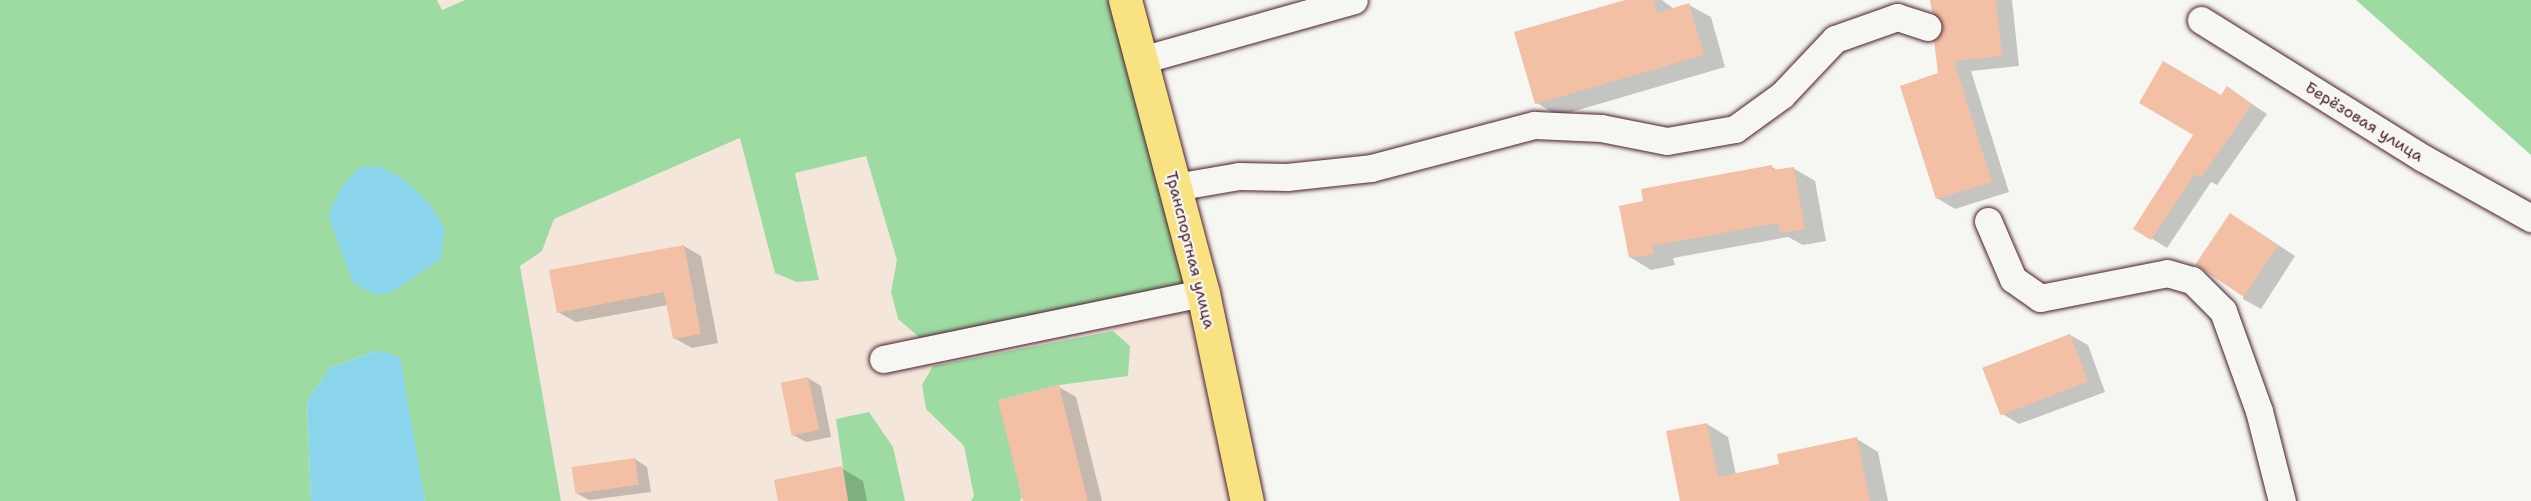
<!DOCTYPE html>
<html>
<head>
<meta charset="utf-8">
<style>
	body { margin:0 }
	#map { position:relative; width:2531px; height:501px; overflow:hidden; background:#f6f6f2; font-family:"Shantell Sans",sans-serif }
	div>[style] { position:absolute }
	.built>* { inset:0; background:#f5e6db }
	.green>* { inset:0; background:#9ddba2 }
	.water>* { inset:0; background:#8ad5eb }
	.shadow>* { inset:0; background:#0003 }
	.building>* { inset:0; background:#f3bfa5; transform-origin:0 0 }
	.roads { filter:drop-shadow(0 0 2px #4a1f2b) drop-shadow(0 0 2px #4a1f2b) }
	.minor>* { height:27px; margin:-13.5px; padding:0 13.5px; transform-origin:13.5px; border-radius:13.5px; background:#f6f6f2 }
	.major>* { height:33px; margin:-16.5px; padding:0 16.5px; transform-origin:16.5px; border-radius:16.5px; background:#f8e281 }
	span { translate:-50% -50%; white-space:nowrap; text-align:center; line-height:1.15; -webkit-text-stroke:4.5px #f6f6f2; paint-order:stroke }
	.street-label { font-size:16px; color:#4a1f2b }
</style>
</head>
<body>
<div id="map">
	<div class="built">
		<div style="clip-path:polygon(437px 0,465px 0,441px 10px)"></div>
		<div style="clip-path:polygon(741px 138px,751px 170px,819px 280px,795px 173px,866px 155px,898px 260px,891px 292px,898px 319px,920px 337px,926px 350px,1203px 293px,1247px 501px,1020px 501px,998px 400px,1130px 346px,926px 409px,964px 446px,974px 496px,971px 501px,561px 501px,520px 266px,542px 250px,554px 219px)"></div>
	</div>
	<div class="green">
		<div style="clip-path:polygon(0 0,437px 0,442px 10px,465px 0,1125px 0,1203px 293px,926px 350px,919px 337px,898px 319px,891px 292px,897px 260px,866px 156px,795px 173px,819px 280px,797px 282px,775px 273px,740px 138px,554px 219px,542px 251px,520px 266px,561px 501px,425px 501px,411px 432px,378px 350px,330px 368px,307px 401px,311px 501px,0 501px)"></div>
		<div style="clip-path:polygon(2356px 0,2531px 0,2531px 155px)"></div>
		<div style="clip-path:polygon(1113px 331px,1130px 346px,1128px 376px,1059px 385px,999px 400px,1022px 497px,1020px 501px,971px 501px,974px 496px,964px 446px,926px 409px,922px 385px,933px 366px)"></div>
		<div style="clip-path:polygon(869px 412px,893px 447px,905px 501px,848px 501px,836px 419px)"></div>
	</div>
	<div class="water">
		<div style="clip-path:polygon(379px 166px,405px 180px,430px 204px,445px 230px,441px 259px,392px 292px,376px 295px,353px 283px,328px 215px,342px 186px,360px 167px)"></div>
		<div style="clip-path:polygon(378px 350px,400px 357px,425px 501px,311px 501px,307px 401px,330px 368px)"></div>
	</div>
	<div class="shadow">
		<div style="clip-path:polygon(1630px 0,1662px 0,1674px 9px,1689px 5px,1711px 17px,1725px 67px,1558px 116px,1537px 103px)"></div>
		<div style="clip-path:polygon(1932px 0,2012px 0,2019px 66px,1971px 71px,2009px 192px,1955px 209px,1937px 198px,1944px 24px)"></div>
		<div style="clip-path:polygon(2228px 88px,2267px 114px,2217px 185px,2211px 182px,2167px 248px,2135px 228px)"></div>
		<div style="clip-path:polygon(1772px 167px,1779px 171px,1793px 168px,1815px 181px,1826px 241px,1803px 245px,1788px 237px,1673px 258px,1675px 265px,1651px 270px,1630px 257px,1645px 202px)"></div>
		<div style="clip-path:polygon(2248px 225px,2295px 256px,2261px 309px,2243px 299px)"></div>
		<div style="clip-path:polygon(684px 246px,701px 256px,718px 343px,692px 348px,674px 338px,668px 305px,576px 322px,558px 312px)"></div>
		<div style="clip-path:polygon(2070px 335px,2088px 345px,2105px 392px,2019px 424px,2001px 413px)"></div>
		<div style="clip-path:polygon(808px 378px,821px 386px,831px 437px,806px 442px,793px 435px)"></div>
		<div style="clip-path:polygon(1059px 387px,1076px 397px,1102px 501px,1025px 501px)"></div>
		<div style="clip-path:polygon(1707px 424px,1728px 437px,1736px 475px,1781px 466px,1857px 439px,1878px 452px,1888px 501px,1682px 501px)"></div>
		<div style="clip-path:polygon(635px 459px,647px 467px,651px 492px,589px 500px,576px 493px)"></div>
		<div style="clip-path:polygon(841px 468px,863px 481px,867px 501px,780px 501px)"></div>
	</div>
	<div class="building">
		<div style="clip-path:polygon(1625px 0,1654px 0,1657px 13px,1689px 3px,1704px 55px,1535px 104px,1514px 32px)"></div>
		<div style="clip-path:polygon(1930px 0,1996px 0,2002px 56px,1954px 61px,1992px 182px,1936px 199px,1900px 86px,1938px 73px,1934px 40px,1942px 24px,1932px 12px)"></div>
		<div style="clip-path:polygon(2163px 61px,2221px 95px,2227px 86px,2252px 104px,2201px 178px,2195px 174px,2151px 240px,2133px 229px,2193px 135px,2139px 103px)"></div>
		<div style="clip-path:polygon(1772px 165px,1773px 170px,1794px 167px,1805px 229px,1780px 233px,1778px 223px,1652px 246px,1654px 254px,1629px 258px,1619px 206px,1643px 201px,1641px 189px)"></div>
		<div style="left:2230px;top:213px;width:58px;height:62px;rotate:34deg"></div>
		<div style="clip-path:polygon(684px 245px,701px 334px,673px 339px,664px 292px,557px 313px,549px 270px)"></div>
		<div style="left:2070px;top:334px;width:51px;height:94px;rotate:69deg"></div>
		<div style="left:808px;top:377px;width:54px;height:28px;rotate:78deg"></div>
		<div style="left:1059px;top:385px;width:119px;height:63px;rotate:76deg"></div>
		<div style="clip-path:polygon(1707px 423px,1718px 477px,1779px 464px,1777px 454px,1857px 437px,1870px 501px,1680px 501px,1666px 431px)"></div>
		<div style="left:635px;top:458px;width:27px;height:64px;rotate:82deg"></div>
		<div style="clip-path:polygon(842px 466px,848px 501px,778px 501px,774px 480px)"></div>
	</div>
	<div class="roads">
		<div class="minor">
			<div style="left:2201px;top:20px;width:261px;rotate:31.9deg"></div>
			<div style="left:2423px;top:158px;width:124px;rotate:29.1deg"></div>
			<div style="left:1141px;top:60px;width:221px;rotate:-15.7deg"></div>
			<div style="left:1175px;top:187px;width:65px;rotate:-9.8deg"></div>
			<div style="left:1239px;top:176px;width:48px;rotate:1.2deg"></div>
			<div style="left:1287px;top:177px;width:84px;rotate:-6.1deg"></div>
			<div style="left:1371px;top:168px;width:169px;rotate:-14.8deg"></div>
			<div style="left:1534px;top:125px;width:67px;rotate:2.6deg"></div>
			<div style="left:1601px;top:128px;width:67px;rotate:11.1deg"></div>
			<div style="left:1667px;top:141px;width:69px;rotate:-10deg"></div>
			<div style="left:1735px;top:129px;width:58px;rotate:-35.9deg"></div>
			<div style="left:1782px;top:95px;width:77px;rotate:-46.6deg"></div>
			<div style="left:1835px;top:39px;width:66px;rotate:-19.5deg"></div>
			<div style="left:1897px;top:17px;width:32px;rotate:18deg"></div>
			<div style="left:1988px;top:221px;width:63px;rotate:66.7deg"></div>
			<div style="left:2013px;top:279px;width:33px;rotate:35deg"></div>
			<div style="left:2040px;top:298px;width:129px;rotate:-11.1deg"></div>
			<div style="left:2167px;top:273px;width:26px;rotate:16deg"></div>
			<div style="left:2192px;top:280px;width:44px;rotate:45deg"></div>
			<div style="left:2223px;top:311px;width:106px;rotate:70.2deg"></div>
			<div style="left:2259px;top:411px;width:93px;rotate:75.7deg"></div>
			<div style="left:883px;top:359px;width:327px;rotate:-11.7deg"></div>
		</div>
		<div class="major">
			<div style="left:1125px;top:0;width:303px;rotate:75.1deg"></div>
			<div style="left:1203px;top:293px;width:213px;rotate:78.1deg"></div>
		</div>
	</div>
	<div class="street-label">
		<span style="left:2364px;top:122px;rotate:32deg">Берёзовая улица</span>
		<span style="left:1190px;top:250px;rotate:76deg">Транспортная улица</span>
	</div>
</div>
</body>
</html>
